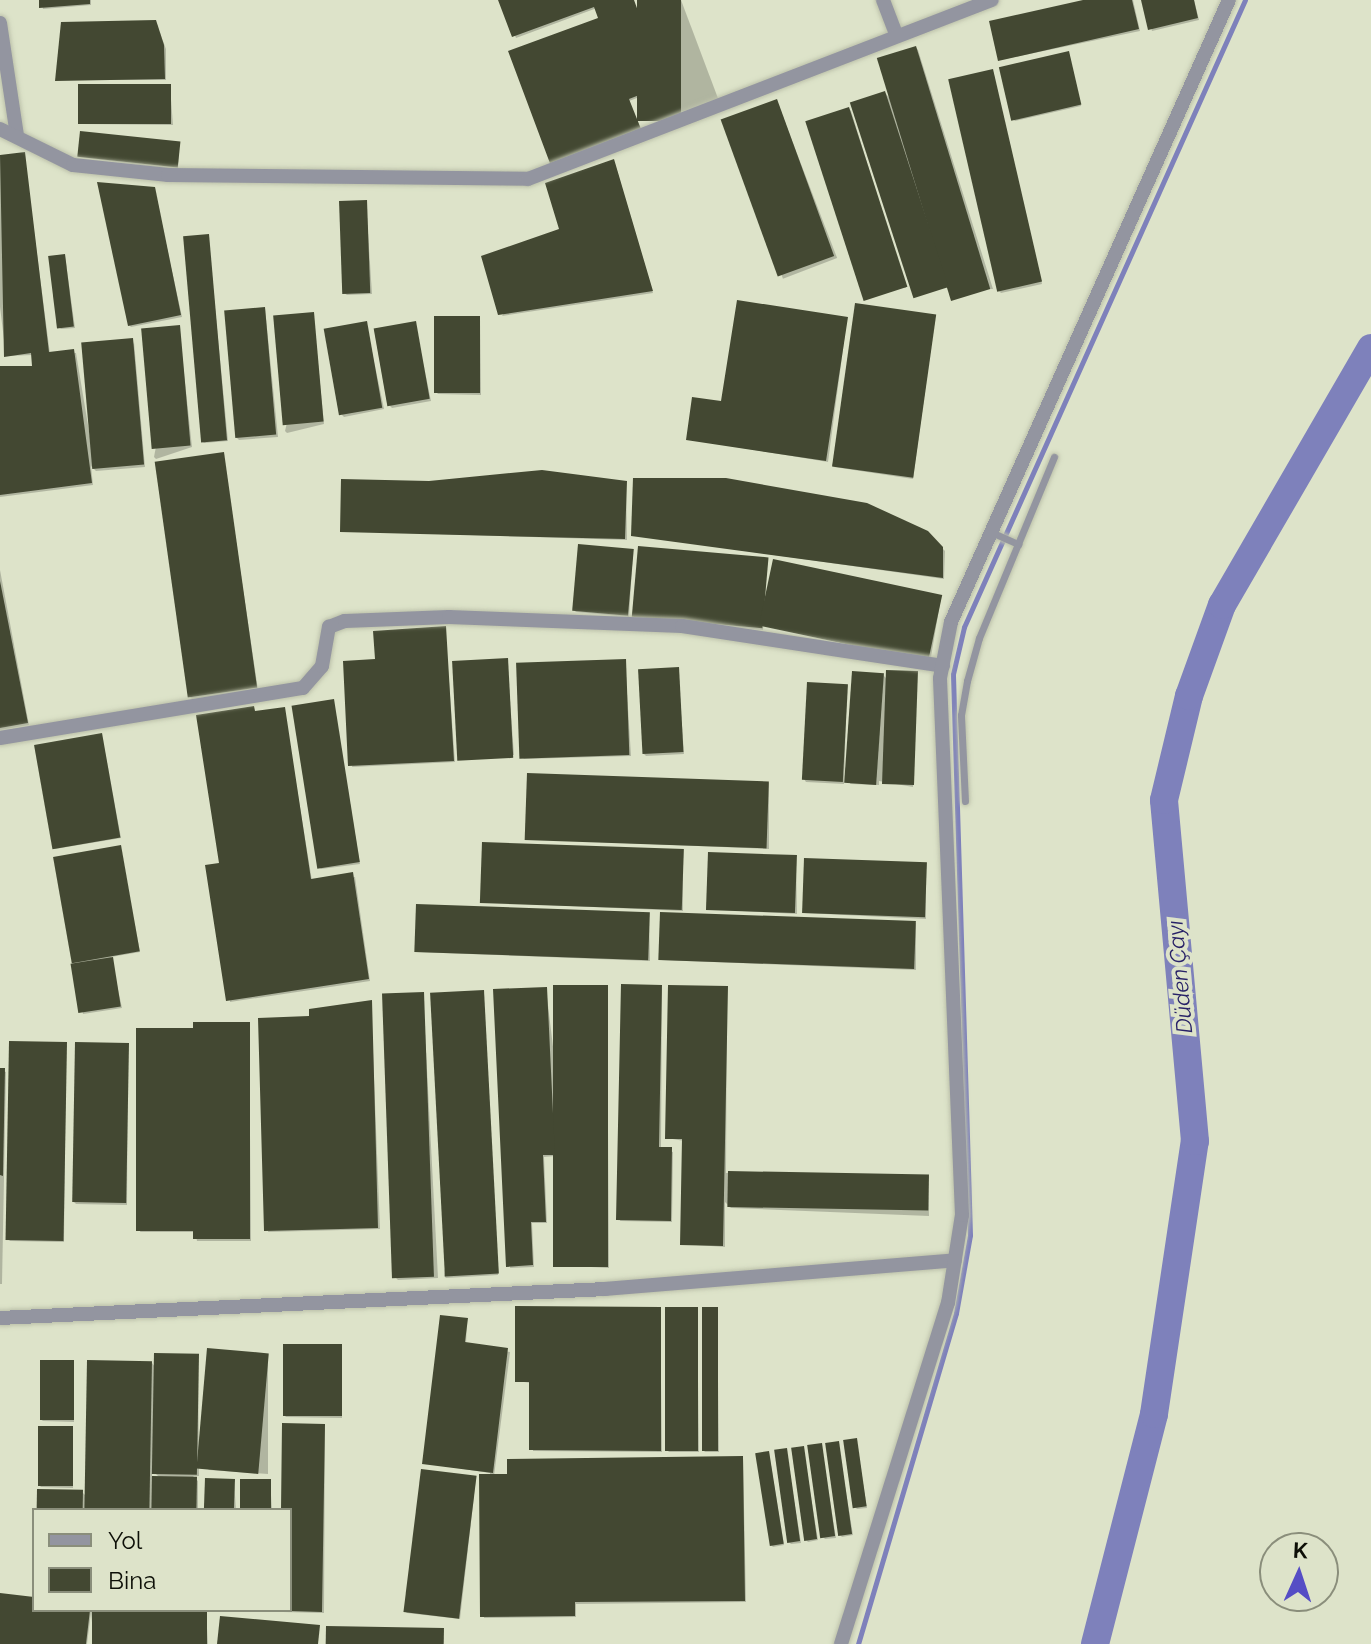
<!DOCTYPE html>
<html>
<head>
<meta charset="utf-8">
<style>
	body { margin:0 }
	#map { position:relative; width:1371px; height:1644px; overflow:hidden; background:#dde3c9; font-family:Raleway,sans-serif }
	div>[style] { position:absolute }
	.shadow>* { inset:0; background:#0003; transform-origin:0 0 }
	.stream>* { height:5px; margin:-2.5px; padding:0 2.5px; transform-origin:2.5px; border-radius:2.5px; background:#7e81bb }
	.river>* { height:28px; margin:-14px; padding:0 14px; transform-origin:14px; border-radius:14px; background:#7e81bb }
	.building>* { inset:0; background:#434832; transform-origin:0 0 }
	.roads { filter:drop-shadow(0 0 2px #bcc1aa) drop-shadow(0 0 2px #bcc1aa) }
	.lane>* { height:7px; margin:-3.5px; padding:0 3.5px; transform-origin:3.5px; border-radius:3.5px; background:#9395a0 }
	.street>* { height:14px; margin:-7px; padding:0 7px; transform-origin:7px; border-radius:7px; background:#9395a0 }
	span { translate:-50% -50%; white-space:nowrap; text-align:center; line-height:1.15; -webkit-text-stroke:8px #dde3c9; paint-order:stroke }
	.water-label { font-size:22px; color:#282267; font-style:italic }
	.legend { position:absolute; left:32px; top:1508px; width:260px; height:104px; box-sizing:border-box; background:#dde3c9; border:2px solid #8a8e7b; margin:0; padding:10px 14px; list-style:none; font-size:24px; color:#0d0f07 }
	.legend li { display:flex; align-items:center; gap:16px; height:40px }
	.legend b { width:40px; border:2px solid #8a8e7b }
	.north { position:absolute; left:1259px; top:1532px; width:80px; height:80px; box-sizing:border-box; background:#dde3c9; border:2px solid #8a8e7b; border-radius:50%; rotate:3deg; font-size:22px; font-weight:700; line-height:32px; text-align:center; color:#0d0f07 }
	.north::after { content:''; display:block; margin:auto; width:28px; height:36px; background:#554dc5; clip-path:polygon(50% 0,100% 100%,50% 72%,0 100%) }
</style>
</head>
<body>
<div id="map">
	<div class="shadow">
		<div style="clip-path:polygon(41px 0,91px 0,91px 5px,43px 9px)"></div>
		<div style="clip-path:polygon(500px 0,633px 0,666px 87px,629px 101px,555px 167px,601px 19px,597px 8px,516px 38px)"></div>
		<div style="clip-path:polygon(639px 0,681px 0,719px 101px,681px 112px)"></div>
		<div style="clip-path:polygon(1092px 0,1133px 0,1140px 31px,1000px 60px)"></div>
		<div style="clip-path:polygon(1143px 0,1194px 0,1199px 20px,1152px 31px)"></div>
		<div style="clip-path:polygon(157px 25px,166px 49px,166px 80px,58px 80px)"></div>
		<div style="clip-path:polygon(916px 48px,918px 50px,993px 289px,910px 286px,885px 93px,892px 101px)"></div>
		<div style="clip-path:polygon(1068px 53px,1081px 106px,1015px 121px,1013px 119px)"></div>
		<div style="clip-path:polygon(992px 71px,1042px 284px,1001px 293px,999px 291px)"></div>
		<div style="clip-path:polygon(170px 86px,173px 125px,81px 124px)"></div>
		<div style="left:778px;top:104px;width:165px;height:58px;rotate:69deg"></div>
		<div style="clip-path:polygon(849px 109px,851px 111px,906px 288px,859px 285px)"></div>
		<div style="clip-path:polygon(179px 144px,178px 170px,79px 157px)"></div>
		<div style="clip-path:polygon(24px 154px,50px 354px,76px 353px,92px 449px,134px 342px,145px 467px,96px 471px,91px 466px,93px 485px,0 497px,0 371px,35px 368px,33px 355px,6px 356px,0 307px,0 157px)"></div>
		<div style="clip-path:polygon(615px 164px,653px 293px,502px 316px,561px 230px)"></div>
		<div style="clip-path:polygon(154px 189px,182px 317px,131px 327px,129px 325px)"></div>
		<div style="clip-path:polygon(366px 202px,372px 294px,347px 295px,344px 293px)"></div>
		<div style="clip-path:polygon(208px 236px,228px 441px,204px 443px,202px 441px)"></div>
		<div style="clip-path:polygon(65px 256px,75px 328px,61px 329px,59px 327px)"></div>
		<div style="clip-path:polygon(265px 309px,278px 437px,239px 440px,237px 438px)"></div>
		<div style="clip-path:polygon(313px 314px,324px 424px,287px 433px,285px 431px)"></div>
		<div style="clip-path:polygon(935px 317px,913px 479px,834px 467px,832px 465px)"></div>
		<div style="clip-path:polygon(480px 318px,481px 395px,438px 394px,436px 392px)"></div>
		<div style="clip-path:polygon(847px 319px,828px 462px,688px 439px,723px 404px)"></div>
		<div style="clip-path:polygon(366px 323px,384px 409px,344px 417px,342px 415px)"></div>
		<div style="clip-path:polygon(415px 323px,431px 401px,392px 408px,390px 406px)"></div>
		<div style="clip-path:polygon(179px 327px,192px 447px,156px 459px,154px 457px)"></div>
		<div style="clip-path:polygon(223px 454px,258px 690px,192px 699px,190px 697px)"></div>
		<div style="clip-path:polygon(626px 483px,627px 540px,342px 531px)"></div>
		<div style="clip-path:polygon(927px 533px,945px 551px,944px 579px,633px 535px)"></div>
		<div style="clip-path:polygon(633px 551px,629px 617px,576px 612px,574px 610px)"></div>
		<div style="clip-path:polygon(767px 560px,763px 630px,636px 618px)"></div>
		<div style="clip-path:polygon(0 570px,29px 725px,0 730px)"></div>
		<div style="clip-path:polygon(941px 597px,930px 663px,769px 626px)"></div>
		<div style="clip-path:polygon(445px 628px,455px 762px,352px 767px,377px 661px)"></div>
		<div style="clip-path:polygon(507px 660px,514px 755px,459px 758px)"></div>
		<div style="clip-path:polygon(625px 661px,631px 756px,523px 759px)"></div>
		<div style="clip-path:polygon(678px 669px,684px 754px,646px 756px,644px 754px)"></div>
		<div style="clip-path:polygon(917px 673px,913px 787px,879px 781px,879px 785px,850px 784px,883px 675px,888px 680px)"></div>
		<div style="clip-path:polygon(847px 686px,844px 784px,806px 782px,804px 779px)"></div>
		<div style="clip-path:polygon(333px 701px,360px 864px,321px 869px,319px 867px)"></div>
		<div style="clip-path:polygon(284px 709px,312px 881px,355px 877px,370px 981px,230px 1002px,221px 865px)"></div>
		<div style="clip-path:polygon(102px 735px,121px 838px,55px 849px,53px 847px)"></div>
		<div style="clip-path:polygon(769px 783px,769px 849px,527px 839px)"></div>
		<div style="clip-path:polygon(120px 847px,140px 952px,111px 957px,122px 1008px,83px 1014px,72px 961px)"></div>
		<div style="clip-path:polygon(683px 850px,683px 911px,482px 902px)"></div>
		<div style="clip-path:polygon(796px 857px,797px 914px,708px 909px)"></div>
		<div style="clip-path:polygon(926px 864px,926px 919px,804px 913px)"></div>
		<div style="clip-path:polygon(649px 914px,650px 961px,416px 952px)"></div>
		<div style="clip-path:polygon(916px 923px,916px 970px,661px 960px)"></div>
		<div style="clip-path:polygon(607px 987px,609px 1268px,555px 1265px,555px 1156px,544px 1157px,547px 1223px,532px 1223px,534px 1267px,510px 1268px,546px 989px,555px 1063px)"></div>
		<div style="clip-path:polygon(662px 987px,661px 1149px,673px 1152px,672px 1222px,620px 1221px)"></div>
		<div style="clip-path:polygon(727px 988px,726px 1173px,928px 1177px,929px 1216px,731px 1208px,725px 1202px,725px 1247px,682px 1244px,684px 1141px,667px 1138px)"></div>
		<div style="clip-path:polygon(483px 992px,498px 1275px,446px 1278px,444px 1276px)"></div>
		<div style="clip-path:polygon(423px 994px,438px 1278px,398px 1280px,396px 1278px)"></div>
		<div style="clip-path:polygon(371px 1002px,380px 1229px,268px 1232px,311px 1018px)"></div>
		<div style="clip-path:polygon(249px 1024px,251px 1241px,197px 1241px,195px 1232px,140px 1232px,195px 1030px)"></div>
		<div style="clip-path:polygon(66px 1044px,64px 1242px,10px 1241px,8px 1239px)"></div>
		<div style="clip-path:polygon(128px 1045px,127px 1205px,76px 1204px,74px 1202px)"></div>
		<div style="clip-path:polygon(0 1070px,6px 1072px,2px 1284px,0 1284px)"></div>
		<div style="clip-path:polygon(660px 1309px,662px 1452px,533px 1451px,531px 1383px,517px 1381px)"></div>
		<div style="clip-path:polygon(697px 1309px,699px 1452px,669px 1452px,667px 1450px)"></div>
		<div style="clip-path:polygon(717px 1309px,719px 1452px,705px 1452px,703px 1450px)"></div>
		<div style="clip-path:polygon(467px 1320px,466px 1345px,510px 1352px,494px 1476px,743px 1458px,746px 1602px,576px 1604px,576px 1617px,484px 1618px,490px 1473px,424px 1463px)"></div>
		<div style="clip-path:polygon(341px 1346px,342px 1418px,286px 1417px,284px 1415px)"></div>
		<div style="clip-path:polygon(268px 1355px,268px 1474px,209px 1470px,207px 1468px)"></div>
		<div style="clip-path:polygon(evenodd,198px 1356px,199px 1476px,193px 1476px,198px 1481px,198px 1510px,39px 1510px,82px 1492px,87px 1497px,152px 1363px,156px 1368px,198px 1356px,152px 1470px,160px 1478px,152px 1478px,152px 1470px)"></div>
		<div style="clip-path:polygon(73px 1362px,74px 1422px,43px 1421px,40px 1419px)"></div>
		<div style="clip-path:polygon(325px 1426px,324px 1613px,283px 1612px,290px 1610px,290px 1510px,283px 1510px)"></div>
		<div style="clip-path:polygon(72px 1428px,73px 1488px,41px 1487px,39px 1485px)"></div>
		<div style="clip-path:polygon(856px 1440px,867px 1508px,857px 1509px,855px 1507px)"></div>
		<div style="clip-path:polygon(838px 1443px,853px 1535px,842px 1537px,840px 1535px)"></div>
		<div style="clip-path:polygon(821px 1446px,836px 1538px,825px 1539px,823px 1537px)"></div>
		<div style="clip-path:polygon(803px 1448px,818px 1540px,808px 1542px,806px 1540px)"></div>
		<div style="clip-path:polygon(786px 1451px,801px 1543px,791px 1544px,789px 1542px)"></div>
		<div style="clip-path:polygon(769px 1453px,784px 1545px,773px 1547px,771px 1545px)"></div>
		<div style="clip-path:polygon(476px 1478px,460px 1619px,407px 1613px,405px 1611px)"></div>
		<div style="clip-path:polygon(234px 1481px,236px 1510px,207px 1510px)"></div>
		<div style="clip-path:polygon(270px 1481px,272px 1510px,242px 1510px)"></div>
		<div style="clip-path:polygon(0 1595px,34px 1599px,34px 1610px,206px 1612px,208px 1644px,94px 1644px,91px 1612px,87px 1644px,0 1644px)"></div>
	</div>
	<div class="stream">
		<div style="left:858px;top:1644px;width:345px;rotate:-73.5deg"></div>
		<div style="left:956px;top:1313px;width:79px;rotate:-79.8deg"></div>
		<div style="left:970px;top:1235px;width:561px;rotate:-91.74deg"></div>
		<div style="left:953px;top:674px;width:48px;rotate:-76.8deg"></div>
		<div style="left:964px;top:627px;width:687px;rotate:-65.86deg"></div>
	</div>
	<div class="river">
		<div style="left:1095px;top:1644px;width:237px;rotate:-75.6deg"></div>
		<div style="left:1154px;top:1414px;width:276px;rotate:-81.5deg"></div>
		<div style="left:1195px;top:1141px;width:342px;rotate:-95.2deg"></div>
		<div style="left:1164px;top:800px;width:107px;rotate:-76.5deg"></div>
		<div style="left:1189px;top:696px;width:97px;rotate:-70.1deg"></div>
		<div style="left:1222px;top:605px;width:297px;rotate:-59.9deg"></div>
	</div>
	<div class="building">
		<div style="clip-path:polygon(39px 0,90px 0,90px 4px,39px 8px)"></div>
		<div style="clip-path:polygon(498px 0,634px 0,665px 85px,629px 99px,641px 129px,551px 166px,508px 51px,598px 18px,594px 7px,512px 37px)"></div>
		<div style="left:637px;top:0;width:44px;height:121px"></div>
		<div style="clip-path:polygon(1083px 0,1132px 0,1139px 29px,998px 61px,989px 21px)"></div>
		<div style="clip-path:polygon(1141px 0,1194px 0,1198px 18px,1148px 30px)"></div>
		<div style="clip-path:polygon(156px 20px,164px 45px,165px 79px,55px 81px,61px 22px)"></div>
		<div style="left:916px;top:46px;width:254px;height:41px;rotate:73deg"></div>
		<div style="left:1069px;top:51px;width:55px;height:72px;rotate:77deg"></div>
		<div style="left:993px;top:69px;width:218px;height:46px;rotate:77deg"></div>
		<div style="left:171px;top:84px;width:40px;height:93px;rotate:90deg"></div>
		<div style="left:885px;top:91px;width:206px;height:37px;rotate:72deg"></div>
		<div style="left:777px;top:99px;width:167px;height:60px;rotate:70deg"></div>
		<div style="left:849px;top:107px;width:189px;height:46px;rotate:72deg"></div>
		<div style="left:80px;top:131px;width:101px;height:26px;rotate:6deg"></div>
		<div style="clip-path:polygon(25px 152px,49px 352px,74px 349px,92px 483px,0 495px,0 366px,32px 366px,31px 353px,4px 357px,0 155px)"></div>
		<div style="clip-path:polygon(614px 159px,653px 291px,498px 315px,481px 256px,559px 229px,545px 183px)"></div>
		<div style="clip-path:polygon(97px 182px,155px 187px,181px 315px,128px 326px)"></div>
		<div style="left:367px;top:200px;width:93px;height:28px;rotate:88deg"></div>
		<div style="left:209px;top:234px;width:207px;height:26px;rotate:85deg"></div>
		<div style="left:65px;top:254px;width:73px;height:17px;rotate:83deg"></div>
		<div style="clip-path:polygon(737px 300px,848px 317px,826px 461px,686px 440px,692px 397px,721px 401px)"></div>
		<div style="left:855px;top:303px;width:82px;height:165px;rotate:8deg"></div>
		<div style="left:265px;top:307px;width:128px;height:41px;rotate:85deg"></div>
		<div style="left:314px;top:312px;width:110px;height:41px;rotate:85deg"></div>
		<div style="left:434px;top:316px;width:46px;height:77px"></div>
		<div style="left:367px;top:321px;width:88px;height:44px;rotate:80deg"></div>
		<div style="left:416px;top:321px;width:79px;height:43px;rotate:80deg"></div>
		<div style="left:180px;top:325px;width:121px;height:39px;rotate:85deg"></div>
		<div style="left:133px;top:338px;width:127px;height:52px;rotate:85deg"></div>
		<div style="left:224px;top:452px;width:238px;height:70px;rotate:82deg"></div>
		<div style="clip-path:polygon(542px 470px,627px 481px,625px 539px,340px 532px,341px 479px,429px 481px)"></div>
		<div style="clip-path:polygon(633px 478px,726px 478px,867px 503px,928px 531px,943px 547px,943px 578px,631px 536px)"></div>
		<div style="left:578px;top:544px;width:56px;height:67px;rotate:5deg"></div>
		<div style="left:638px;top:546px;width:131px;height:71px;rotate:5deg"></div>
		<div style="left:773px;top:559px;width:173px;height:68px;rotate:12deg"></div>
		<div style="clip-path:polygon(0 581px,28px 723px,0 728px)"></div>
		<div style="clip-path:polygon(446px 626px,454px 761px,348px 766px,343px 661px,375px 659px,373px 631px)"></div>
		<div style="left:508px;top:658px;width:100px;height:56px;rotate:87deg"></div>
		<div style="left:626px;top:659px;width:96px;height:110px;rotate:88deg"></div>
		<div style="left:679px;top:667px;width:85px;height:41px;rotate:87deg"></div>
		<div style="left:886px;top:670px;width:32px;height:114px;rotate:2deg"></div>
		<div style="left:852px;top:671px;width:32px;height:112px;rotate:4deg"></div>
		<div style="left:807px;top:682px;width:41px;height:98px;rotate:3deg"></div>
		<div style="left:334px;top:699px;width:165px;height:43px;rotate:81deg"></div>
		<div style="clip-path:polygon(254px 706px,255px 711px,285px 707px,311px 879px,353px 872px,369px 979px,226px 1001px,205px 865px,219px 863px,196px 715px)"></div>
		<div style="left:102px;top:733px;width:106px;height:69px;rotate:80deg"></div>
		<div style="left:527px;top:773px;width:242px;height:67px;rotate:2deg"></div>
		<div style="left:482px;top:842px;width:202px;height:61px;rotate:2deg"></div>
		<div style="left:121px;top:845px;width:108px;height:69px;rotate:80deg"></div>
		<div style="left:708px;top:852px;width:89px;height:58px;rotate:2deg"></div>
		<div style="left:804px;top:858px;width:123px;height:55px;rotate:2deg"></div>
		<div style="left:416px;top:904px;width:234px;height:48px;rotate:2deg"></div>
		<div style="left:660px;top:912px;width:256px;height:48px;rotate:2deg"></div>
		<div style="left:113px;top:957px;width:50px;height:43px;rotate:81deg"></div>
		<div style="clip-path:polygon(621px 984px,662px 985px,659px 1147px,672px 1147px,671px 1221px,616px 1220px)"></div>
		<div style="left:608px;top:985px;width:282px;height:55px;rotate:90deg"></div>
		<div style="clip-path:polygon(668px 985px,728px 986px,723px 1246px,680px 1245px,682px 1139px,665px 1139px)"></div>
		<div style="clip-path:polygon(547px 987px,555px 1155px,543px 1155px,546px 1222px,531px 1222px,533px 1265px,506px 1267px,493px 989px)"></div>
		<div style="left:484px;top:990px;width:284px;height:54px;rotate:87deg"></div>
		<div style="left:424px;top:992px;width:285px;height:42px;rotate:88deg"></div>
		<div style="clip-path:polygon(372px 1000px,378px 1228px,264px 1231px,258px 1018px,309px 1016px,309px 1009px)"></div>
		<div style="clip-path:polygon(193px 1022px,250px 1022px,250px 1239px,193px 1239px,193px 1231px,136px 1231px,136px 1028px,193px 1028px)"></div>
		<div style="left:67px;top:1042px;width:199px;height:58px;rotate:91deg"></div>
		<div style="left:75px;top:1042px;width:54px;height:160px;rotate:1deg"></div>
		<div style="clip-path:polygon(0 1068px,5px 1068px,3px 1176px,0 1175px)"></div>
		<div style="left:728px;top:1171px;width:201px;height:36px;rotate:1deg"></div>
		<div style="clip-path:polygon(515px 1306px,661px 1307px,661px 1451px,529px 1450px,529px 1382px,515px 1382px)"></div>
		<div style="left:665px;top:1307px;width:33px;height:144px"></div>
		<div style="left:702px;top:1307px;width:16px;height:144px"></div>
		<div style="clip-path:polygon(440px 1315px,468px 1318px,465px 1342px,508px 1348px,493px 1473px,422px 1464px)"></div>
		<div style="left:283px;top:1344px;width:59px;height:72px"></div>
		<div style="left:207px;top:1348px;width:62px;height:121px;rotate:5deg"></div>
		<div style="left:154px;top:1353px;width:45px;height:121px;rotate:1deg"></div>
		<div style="left:40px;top:1360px;width:34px;height:60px"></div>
		<div style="left:87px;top:1360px;width:65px;height:150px;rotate:1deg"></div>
		<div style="clip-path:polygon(282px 1423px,325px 1424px,322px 1612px,290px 1611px,290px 1510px,281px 1510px)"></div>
		<div style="left:38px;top:1426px;width:35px;height:60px"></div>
		<div style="left:857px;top:1438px;width:69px;height:14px;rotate:82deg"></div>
		<div style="left:839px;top:1441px;width:94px;height:14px;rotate:82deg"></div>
		<div style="left:822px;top:1443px;width:94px;height:15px;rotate:82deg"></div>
		<div style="left:804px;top:1446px;width:94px;height:13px;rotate:82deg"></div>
		<div style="left:787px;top:1448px;width:94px;height:13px;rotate:82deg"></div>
		<div style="left:769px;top:1451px;width:94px;height:14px;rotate:81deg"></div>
		<div style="clip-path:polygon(743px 1456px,745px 1601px,575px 1602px,575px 1616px,480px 1617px,479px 1474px,507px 1474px,507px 1459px)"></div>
		<div style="left:421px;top:1469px;width:56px;height:144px;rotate:7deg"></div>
		<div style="left:152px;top:1476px;width:45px;height:34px;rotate:1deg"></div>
		<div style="left:205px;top:1478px;width:30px;height:32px;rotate:2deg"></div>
		<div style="left:240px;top:1479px;width:31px;height:31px"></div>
		<div style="left:37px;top:1489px;width:46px;height:21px;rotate:1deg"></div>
		<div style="clip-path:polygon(0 1593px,34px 1597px,34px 1610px,90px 1610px,86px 1644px,0 1644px)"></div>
		<div style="left:92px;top:1610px;width:115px;height:34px"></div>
		<div style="clip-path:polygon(220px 1616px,320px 1625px,318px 1644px,217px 1644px)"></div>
		<div style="left:326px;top:1626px;width:118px;height:18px;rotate:1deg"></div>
	</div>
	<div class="roads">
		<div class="lane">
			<div style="left:991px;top:532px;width:30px;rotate:24deg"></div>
			<div style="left:965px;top:801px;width:86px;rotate:-92.7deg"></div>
			<div style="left:961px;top:715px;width:35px;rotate:-80deg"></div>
			<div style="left:967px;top:681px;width:45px;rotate:-74.4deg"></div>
			<div style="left:979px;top:638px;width:196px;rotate:-67.5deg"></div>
		</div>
		<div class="street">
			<div style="left:883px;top:0;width:36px;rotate:69deg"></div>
			<div style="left:0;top:23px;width:114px;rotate:81.4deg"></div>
			<div style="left:0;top:129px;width:81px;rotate:26.3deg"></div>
			<div style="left:73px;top:165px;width:96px;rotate:6deg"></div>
			<div style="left:168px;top:175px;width:360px;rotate:0.6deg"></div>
			<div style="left:528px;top:179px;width:497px;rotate:-21.1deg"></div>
			<div style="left:0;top:738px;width:307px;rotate:-9.4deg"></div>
			<div style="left:303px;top:688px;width:29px;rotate:-49deg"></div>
			<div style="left:322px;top:666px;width:40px;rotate:-80deg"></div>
			<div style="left:329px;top:627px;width:17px;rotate:-21deg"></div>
			<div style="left:345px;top:621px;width:104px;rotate:-2.2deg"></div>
			<div style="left:449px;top:617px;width:233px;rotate:2.2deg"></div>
			<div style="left:682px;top:626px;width:264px;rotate:8.7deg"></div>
			<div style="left:0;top:1318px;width:606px;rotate:-2.74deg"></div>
			<div style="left:605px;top:1289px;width:351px;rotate:-4.7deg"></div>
			<div style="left:841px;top:1644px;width:357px;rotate:-72.6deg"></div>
			<div style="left:948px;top:1303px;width:89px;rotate:-81deg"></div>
			<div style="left:962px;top:1215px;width:537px;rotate:-92.35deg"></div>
			<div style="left:940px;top:678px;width:57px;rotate:-78.9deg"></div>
			<div style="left:951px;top:622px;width:681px;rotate:-65.92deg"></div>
		</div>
	</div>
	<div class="water-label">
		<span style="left:1180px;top:977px;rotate:-95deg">Düden Çayı</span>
	</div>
	<ul class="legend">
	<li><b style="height:10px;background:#9395a0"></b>Yol</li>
	<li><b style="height:22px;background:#434832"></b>Bina</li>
	</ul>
	<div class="north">K</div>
</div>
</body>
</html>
